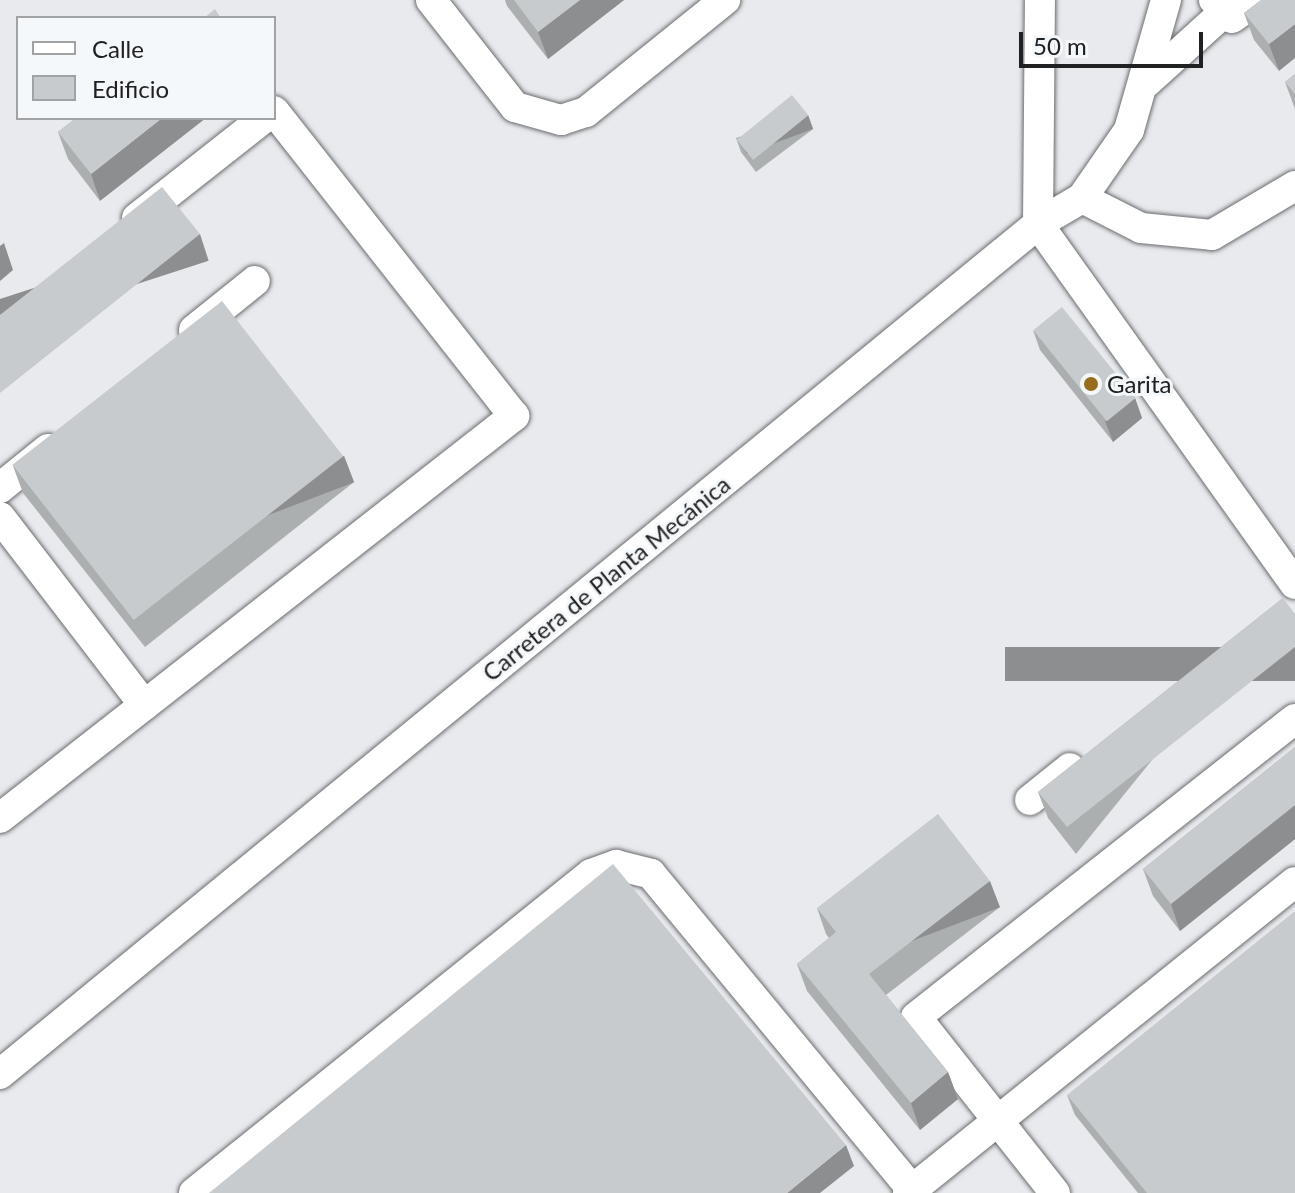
<!DOCTYPE html>
<html>
<head>
<meta charset="utf-8">
<style>
	body { margin:0 }
	#map { position:relative; width:1295px; height:1193px; overflow:hidden; background:#e8eaed; font-family:Lato,sans-serif }
	div>[style] { position:absolute }
	.roads { filter:drop-shadow(0 0 2px #6b6d70) drop-shadow(0 0 2px #6b6d70) }
	.minor>* { height:30px; margin:-15px; padding:0 15px; transform-origin:15px; border-radius:15px; background:#fff }
	.wall>* { inset:0; background:#acafb0 }
	.shaded-wall>* { inset:0; background:#8c8e90; transform-origin:0 0 }
	.building>* { inset:0; background:#c8cbcd; transform-origin:0 0 }
	.dots>* { width:22px; height:22px; translate:-50% -50%; box-sizing:border-box; border:4px solid #f5f8fa; border-radius:50% }
	span { translate:-50% -50%; white-space:nowrap; text-align:center; line-height:1.15; -webkit-text-stroke:6px #f5f8fa; paint-order:stroke }
	.poi-label { font-size:24px; color:#202122 }
	.left { translate:0 -50%; text-align:left }
	.street-label { font-size:24px; color:#202122 }
	.legend { position:absolute; left:16px; top:16px; width:260px; height:104px; box-sizing:border-box; background:#f5f8fa; border:2px solid #a0a2a4; margin:0; padding:10px 14px; list-style:none; font-size:24px; color:#202122 }
	.legend li { display:flex; align-items:center; gap:16px; height:40px }
	.legend b { width:40px; border:2px solid #a0a2a4 }
	.scale { position:absolute; left:1019px; top:32px; width:184px; height:36px; box-sizing:border-box; border:4px solid #202122; border-top:0; padding-left:10px; font-size:24px; line-height:28px; white-space:nowrap; color:#202122; -webkit-text-stroke:6px #f5f8fa; paint-order:stroke }
</style>
</head>
<body>
<div id="map">
	<div class="roads">
		<div class="minor">
			<div style="left:431px;top:0;width:136px;rotate:51.9deg"></div>
			<div style="left:515px;top:107px;width:48px;rotate:15.8deg"></div>
			<div style="left:561px;top:120px;width:26px;rotate:-18deg"></div>
			<div style="left:586px;top:112px;width:179px;rotate:-38.9deg"></div>
			<div style="left:1166px;top:0;width:135px;rotate:105.9deg"></div>
			<div style="left:1129px;top:130px;width:83px;rotate:124.7deg"></div>
			<div style="left:1082px;top:198px;width:51px;rotate:149.4deg"></div>
			<div style="left:1038px;top:224px;width:442px;rotate:54.5deg"></div>
			<div style="left:1214px;top:0;width:25px;rotate:45deg"></div>
			<div style="left:1232px;top:18px;width:32px;rotate:-35deg"></div>
			<div style="left:1147px;top:82px;width:100px;rotate:-42.2deg"></div>
			<div style="left:1082px;top:198px;width:66px;rotate:27deg"></div>
			<div style="left:1141px;top:228px;width:71px;rotate:5.6deg"></div>
			<div style="left:1212px;top:235px;width:96px;rotate:-30.6deg"></div>
			<div style="left:137px;top:218px;width:162px;rotate:-38.2deg"></div>
			<div style="left:194px;top:330px;width:78px;rotate:-38.8deg"></div>
			<div style="left:0;top:488px;width:62px;rotate:-39.1deg"></div>
			<div style="left:0;top:517px;width:237px;rotate:52.5deg"></div>
			<div style="left:1030px;top:800px;width:51px;rotate:-38.7deg"></div>
			<div style="left:0;top:818px;width:653px;rotate:-38.03deg"></div>
			<div style="left:514px;top:416px;width:388px;rotate:-128.2deg"></div>
			<div style="left:0;top:1074px;width:1342px;rotate:-39.31deg"></div>
			<div style="left:1038px;top:224px;width:224px;rotate:-89.5deg"></div>
			<div style="left:194px;top:1193px;width:509px;rotate:-38.78deg"></div>
			<div style="left:591px;top:874px;width:27px;rotate:-20deg"></div>
			<div style="left:616px;top:865px;width:36px;rotate:14deg"></div>
			<div style="left:651px;top:874px;width:414px;rotate:50.4deg"></div>
			<div style="left:908px;top:1193px;width:496px;rotate:-38.8deg"></div>
			<div style="left:1055px;top:1193px;width:224px;rotate:-128.3deg"></div>
			<div style="left:916px;top:1017px;width:482px;rotate:-38.2deg"></div>
		</div>
	</div>
	<div class="wall">
		<div style="clip-path:polygon(505px 0,624px 0,548px 59px,507px 6px)"></div>
		<div style="clip-path:polygon(1261px 0,1279px 71px,1254px 40px,1244px 13px)"></div>
		<div style="clip-path:polygon(1295px 74px,1295px 109px,1285px 82px)"></div>
		<div style="clip-path:polygon(808px 115px,813px 129px,756px 172px,741px 152px,736px 138px)"></div>
		<div style="clip-path:polygon(76px 118px,100px 201px,68px 159px,58px 132px)"></div>
		<div style="clip-path:polygon(1033px 330px,1135px 398px,1142px 418px,1113px 442px,1040px 350px)"></div>
		<div style="clip-path:polygon(344px 456px,354px 482px,145px 647px,23px 493px,13px 466px)"></div>
		<div style="clip-path:polygon(1283px 598px,1076px 854px,1048px 818px,1038px 792px)"></div>
		<div style="clip-path:polygon(1295px 747px,1295px 839px,1180px 931px,1153px 896px,1143px 869px)"></div>
		<div style="clip-path:polygon(1000px 907px,886px 995px,948px 1072px,958px 1099px,920px 1130px,807px 991px,797px 964px,829px 938px,826px 934px,817px 908px)"></div>
		<div style="clip-path:polygon(1067px 1095px,1295px 1193px,1138px 1193px,1075px 1115px)"></div>
	</div>
	<div class="shaded-wall">
		<div style="clip-path:polygon(580px 0,624px 0,548px 59px,538px 32px)"></div>
		<div style="clip-path:polygon(1295px 24px,1295px 58px,1279px 71px,1269px 44px)"></div>
		<div style="left:808px;top:115px;width:15px;height:71px;rotate:70deg"></div>
		<div style="clip-path:polygon(162px 118px,206px 118px,100px 201px,91px 174px)"></div>
		<div style="left:200px;top:234px;width:28px;height:256px;rotate:72deg"></div>
		<div style="clip-path:polygon(4px 243px,13px 270px,0 281px,0 246px)"></div>
		<div style="clip-path:polygon(1135px 398px,1142px 418px,1113px 442px,1105px 421px)"></div>
		<div style="left:344px;top:456px;width:28px;height:265px;rotate:69deg"></div>
		<div style="left:1295px;top:647px;width:34px;height:290px;rotate:90deg"></div>
		<div style="clip-path:polygon(1295px 805px,1295px 839px,1180px 931px,1171px 904px)"></div>
		<div style="left:990px;top:881px;width:28px;height:153px;rotate:69deg"></div>
		<div style="clip-path:polygon(948px 1072px,958px 1099px,920px 1130px,911px 1103px)"></div>
		<div style="clip-path:polygon(846px 1145px,854px 1166px,820px 1193px,787px 1193px)"></div>
	</div>
	<div class="building">
		<div style="clip-path:polygon(514px 0,580px 0,538px 32px)"></div>
		<div style="clip-path:polygon(1261px 0,1295px 0,1295px 24px,1269px 44px,1244px 13px)"></div>
		<div style="clip-path:polygon(215px 9px,221px 18px,204px 18px)"></div>
		<div style="clip-path:polygon(1295px 74px,1295px 94px,1285px 82px)"></div>
		<div style="left:792px;top:95px;width:26px;height:71px;rotate:51deg"></div>
		<div style="clip-path:polygon(76px 118px,162px 118px,91px 174px,58px 132px)"></div>
		<div style="clip-path:polygon(162px 187px,200px 234px,0 393px,0 315px)"></div>
		<div style="left:222px;top:301px;width:197px;height:266px;rotate:52deg"></div>
		<div style="left:1062px;top:307px;width:117px;height:37px;rotate:51deg"></div>
		<div style="clip-path:polygon(1283px 598px,1295px 614px,1295px 647px,1067px 827px,1038px 792px)"></div>
		<div style="clip-path:polygon(1295px 747px,1295px 805px,1171px 904px,1143px 869px)"></div>
		<div style="clip-path:polygon(938px 814px,990px 881px,869px 974px,948px 1072px,911px 1103px,797px 964px,836px 932px,817px 908px)"></div>
		<div style="clip-path:polygon(613px 864px,846px 1145px,787px 1193px,209px 1193px)"></div>
		<div style="clip-path:polygon(1295px 911px,1295px 1193px,1147px 1193px,1067px 1095px)"></div>
	</div>
	<div class="dots">
		<div style="left:1091px;top:384px;background:#986d1b"></div>
	</div>
	<div class="poi-label">
		<span class="left" style="left:1107px;top:384px">Garita</span>
	</div>
	<div class="street-label">
		<span style="left:606px;top:578px;rotate:-39deg">Carretera de Planta Mecánica</span>
	</div>
	<ul class="legend">
	<li><b style="height:10px;background:#fff"></b>Calle</li>
	<li><b style="height:22px;background:#c8cbcd"></b>Edificio</li>
	</ul>
	<div class="scale">50 m</div>
</div>
</body>
</html>
